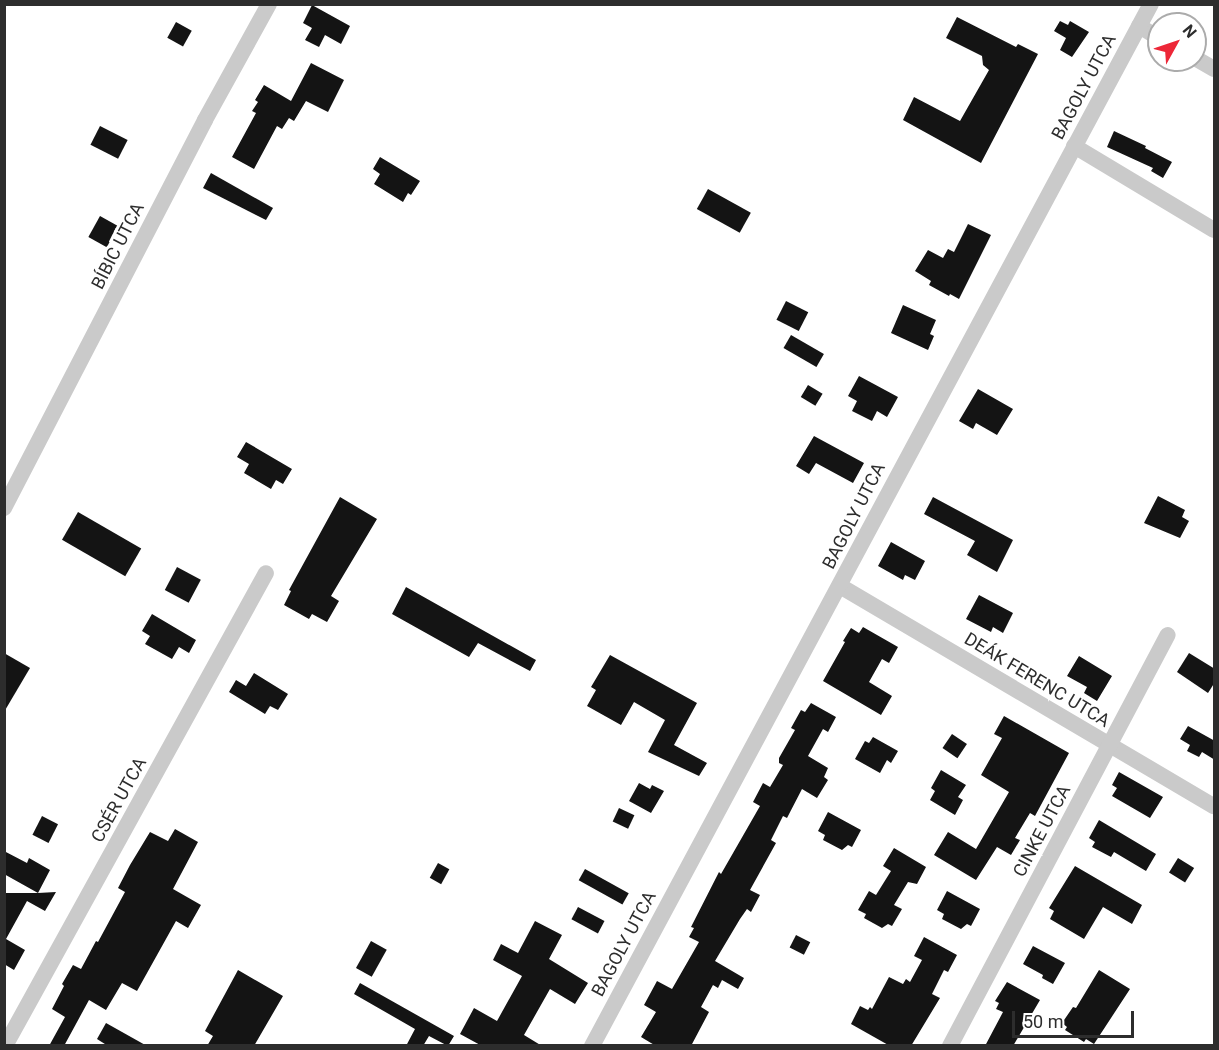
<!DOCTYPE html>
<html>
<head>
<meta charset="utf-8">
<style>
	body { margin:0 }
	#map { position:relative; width:1219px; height:1050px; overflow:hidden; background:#fff; font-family:Roboto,sans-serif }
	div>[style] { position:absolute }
	.building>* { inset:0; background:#141414; transform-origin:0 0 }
	.minor>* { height:16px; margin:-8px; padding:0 8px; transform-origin:8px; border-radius:8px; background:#cacaca }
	span { translate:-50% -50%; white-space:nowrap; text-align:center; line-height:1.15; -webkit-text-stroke:6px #fff; paint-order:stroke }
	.street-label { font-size:18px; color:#2d2d2d }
	.frame { position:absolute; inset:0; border:6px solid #2d2d2d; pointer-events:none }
	.north { position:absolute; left:1147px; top:12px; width:60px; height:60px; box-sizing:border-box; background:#fff; border:2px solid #ababab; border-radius:50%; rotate:50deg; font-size:16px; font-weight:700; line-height:24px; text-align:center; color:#2d2d2d }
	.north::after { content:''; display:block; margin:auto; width:21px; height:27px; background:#ed2738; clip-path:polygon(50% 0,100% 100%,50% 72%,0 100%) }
	.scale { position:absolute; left:1012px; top:1011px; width:122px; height:27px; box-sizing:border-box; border:3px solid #2d2d2d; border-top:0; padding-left:8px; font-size:18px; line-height:21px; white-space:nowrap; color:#2d2d2d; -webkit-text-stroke:4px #fff; paint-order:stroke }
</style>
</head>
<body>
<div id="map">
	<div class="building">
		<div style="clip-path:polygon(312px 5px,350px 26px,341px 44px,325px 35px,319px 47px,305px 40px,312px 28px,303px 23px)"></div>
		<div style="clip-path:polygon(957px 17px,1016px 47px,1018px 44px,1038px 54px,981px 163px,903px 120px,914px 97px,960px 121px,989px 70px,983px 65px,982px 56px,946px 38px)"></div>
		<div style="clip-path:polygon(1060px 21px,1068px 25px,1070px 21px,1089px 32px,1072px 57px,1060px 50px,1066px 38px,1054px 31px)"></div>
		<div style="left:176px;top:22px;width:18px;height:18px;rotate:29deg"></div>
		<div style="clip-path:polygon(311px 63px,344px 80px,328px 112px,306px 101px,294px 121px,289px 118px,282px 129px,277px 126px,254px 169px,232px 157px,256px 113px,252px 111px,258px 102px,255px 100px,264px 85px,291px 101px)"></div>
		<div style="left:100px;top:126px;width:31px;height:21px;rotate:27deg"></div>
		<div style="clip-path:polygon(1114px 131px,1146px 146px,1145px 148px,1172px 162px,1163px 178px,1151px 171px,1153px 168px,1107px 147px)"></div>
		<div style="clip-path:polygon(380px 157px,420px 181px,411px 195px,408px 193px,403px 202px,374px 184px,380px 174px,373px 169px)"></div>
		<div style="clip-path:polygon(211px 173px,273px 208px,266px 220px,203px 188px)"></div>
		<div style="left:708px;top:189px;width:49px;height:23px;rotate:29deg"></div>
		<div style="left:100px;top:216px;width:21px;height:24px;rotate:29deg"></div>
		<div style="clip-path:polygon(968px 224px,991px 235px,959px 299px,950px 294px,949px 296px,929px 285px,931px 281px,915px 271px,928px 250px,943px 258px,948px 249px,954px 252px)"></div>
		<div style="left:786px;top:301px;width:25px;height:21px;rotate:27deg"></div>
		<div style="clip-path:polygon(903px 305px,936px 320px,930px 334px,934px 336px,928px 350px,891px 333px)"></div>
		<div style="left:791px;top:335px;width:38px;height:15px;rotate:30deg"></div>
		<div style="clip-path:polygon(859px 376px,898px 397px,887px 417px,877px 411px,872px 421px,852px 411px,857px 401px,848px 396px)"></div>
		<div style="left:808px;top:385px;width:17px;height:14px;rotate:31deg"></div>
		<div style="clip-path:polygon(978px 389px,1013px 409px,997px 435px,976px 423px,973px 429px,959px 421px)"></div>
		<div style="clip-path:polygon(814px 436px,864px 463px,853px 483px,816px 463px,809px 474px,796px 466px)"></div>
		<div style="clip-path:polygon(246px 442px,292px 469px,283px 484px,276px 480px,271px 489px,244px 473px,249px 464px,237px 457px)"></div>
		<div style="clip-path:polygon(1158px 496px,1185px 510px,1182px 517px,1189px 521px,1180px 538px,1144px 523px)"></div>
		<div style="clip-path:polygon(340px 497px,377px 519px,331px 596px,339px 601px,327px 622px,312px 614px,309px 619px,284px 605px,291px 591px,289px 590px)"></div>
		<div style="clip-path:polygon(933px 497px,1013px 540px,997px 572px,967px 555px,975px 541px,924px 514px)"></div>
		<div style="left:78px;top:512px;width:73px;height:32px;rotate:30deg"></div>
		<div style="clip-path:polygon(891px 542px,925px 561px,915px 580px,905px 575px,903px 580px,878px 566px)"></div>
		<div style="left:177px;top:567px;width:27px;height:26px;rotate:28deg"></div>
		<div style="clip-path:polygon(406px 587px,536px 660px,530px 671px,478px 643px,469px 657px,392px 614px)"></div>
		<div style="clip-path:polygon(979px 595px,1013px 613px,1003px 633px,993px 627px,991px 632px,966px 619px)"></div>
		<div style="clip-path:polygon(152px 614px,196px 640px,189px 653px,179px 647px,172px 659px,145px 644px,150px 636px,142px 631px)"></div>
		<div style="clip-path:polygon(863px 627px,898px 647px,889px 663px,882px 659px,869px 682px,892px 696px,881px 715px,823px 681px,845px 642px,843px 641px,851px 628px,859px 633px)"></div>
		<div style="clip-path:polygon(4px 653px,30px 668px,4px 712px)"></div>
		<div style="clip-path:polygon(1189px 653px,1215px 669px,1215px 682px,1208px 693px,1177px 672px)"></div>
		<div style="clip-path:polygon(610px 655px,697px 703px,674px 745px,707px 763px,699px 776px,648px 752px,665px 720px,634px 702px,621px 725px,587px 706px,596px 690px,591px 687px)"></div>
		<div style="clip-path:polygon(1079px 656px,1112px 676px,1097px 701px,1084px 693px,1087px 687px,1067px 676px)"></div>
		<div style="clip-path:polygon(254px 673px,288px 694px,278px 710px,270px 706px,265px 714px,229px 692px,236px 680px,246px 686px)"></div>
		<div style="clip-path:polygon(811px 703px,836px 717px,828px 732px,823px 729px,808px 756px,828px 768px,824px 777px,828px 780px,817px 798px,802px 789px,787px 818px,783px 816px,771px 840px,776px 843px,750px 890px,760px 895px,751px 912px,747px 909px,740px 919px,715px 961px,744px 978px,738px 989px,722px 980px,718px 988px,713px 985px,701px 1007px,709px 1012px,691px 1046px,656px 1046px,641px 1037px,656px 1012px,644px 1005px,657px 981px,672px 989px,699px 942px,689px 937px,694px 928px,691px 927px,719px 872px,721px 874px,760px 806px,753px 802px,763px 783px,770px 787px,783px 765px,779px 763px,779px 758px,795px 730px,791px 728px,801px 710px,805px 712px)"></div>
		<div style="clip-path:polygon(1004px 716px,1069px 753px,1035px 816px,1030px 813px,1015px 838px,1020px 840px,1011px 855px,997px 847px,976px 880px,934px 855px,948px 832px,976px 849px,1009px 792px,981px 775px,1002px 738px,994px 734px)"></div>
		<div style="clip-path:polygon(1188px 726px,1215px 741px,1215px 760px,1202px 752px,1199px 757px,1187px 751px,1190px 745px,1180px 739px)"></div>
		<div style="left:952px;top:734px;width:18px;height:17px;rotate:34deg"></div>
		<div style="clip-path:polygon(873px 737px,898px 751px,891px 763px,887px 760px,880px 773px,855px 759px,865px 741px,869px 743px)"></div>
		<div style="clip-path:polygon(941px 770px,966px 785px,958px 797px,963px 800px,955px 815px,930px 800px,935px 791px,931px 788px)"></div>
		<div style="clip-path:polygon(1119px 772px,1163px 797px,1150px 818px,1112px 796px,1117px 788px,1112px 785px)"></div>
		<div style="clip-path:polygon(639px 783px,650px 789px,652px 785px,664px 791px,651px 813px,629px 801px)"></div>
		<div style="left:619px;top:808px;width:17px;height:15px;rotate:25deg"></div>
		<div style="clip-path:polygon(828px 812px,861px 830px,852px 847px,848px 845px,842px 850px,823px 840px,825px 835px,818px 831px)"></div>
		<div style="left:42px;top:816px;width:18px;height:21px;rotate:27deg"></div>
		<div style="clip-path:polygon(1099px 820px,1156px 854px,1146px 871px,1114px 852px,1111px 857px,1092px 847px,1095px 842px,1089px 838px)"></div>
		<div style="clip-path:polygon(175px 829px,198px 842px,173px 889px,201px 905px,188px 928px,176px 921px,137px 991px,122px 983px,106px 1010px,89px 1000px,64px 1046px,49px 1046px,65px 1017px,52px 1009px,64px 986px,62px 984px,73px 965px,81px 969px,96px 941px,98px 942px,125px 892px,118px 888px,130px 865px,150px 832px,168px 841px)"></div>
		<div style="clip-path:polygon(894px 848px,926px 867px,917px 884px,908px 882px,894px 905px,902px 909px,892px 926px,888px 924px,882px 928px,864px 918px,866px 914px,858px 910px,869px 891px,876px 895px,891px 871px,883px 866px)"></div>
		<div style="clip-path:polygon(4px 851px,27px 863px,29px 858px,50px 870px,38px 893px,56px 892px,45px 911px,27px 901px,6px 939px,25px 950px,14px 970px,4px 964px,4px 893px,38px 893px,4px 874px)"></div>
		<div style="left:1178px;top:858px;width:19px;height:17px;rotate:32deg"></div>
		<div style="left:438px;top:863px;width:13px;height:17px;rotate:29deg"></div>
		<div style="clip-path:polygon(1075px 866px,1142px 905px,1132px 924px,1103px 907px,1084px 939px,1050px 919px,1054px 911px,1049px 908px)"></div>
		<div style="left:585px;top:869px;width:50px;height:13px;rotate:29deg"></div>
		<div style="clip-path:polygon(947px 891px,980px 909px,971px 926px,967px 924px,961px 929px,942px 919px,944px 914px,937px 910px)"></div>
		<div style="left:578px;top:907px;width:30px;height:14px;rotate:28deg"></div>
		<div style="clip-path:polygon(535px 921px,562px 935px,549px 959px,588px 983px,575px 1004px,550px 989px,524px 1035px,542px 1046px,482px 1046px,460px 1034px,474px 1008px,497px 1021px,522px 976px,493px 960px,501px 944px,518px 953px)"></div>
		<div style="left:796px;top:935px;width:16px;height:14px;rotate:27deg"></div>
		<div style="clip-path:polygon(924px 937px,957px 955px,948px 972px,944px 970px,932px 994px,940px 998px,911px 1046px,890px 1046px,851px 1024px,860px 1006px,868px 1010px,870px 1007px,872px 1009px,889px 977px,903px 984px,906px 979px,910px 982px,922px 960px,914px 956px)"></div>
		<div style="left:371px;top:941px;width:18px;height:31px;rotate:29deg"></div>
		<div style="clip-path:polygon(1033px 946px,1065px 963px,1053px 984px,1042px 978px,1043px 975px,1023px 964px)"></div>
		<div style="clip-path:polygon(238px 970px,283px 996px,254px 1046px,207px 1046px,213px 1036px,205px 1031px)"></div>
		<div style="clip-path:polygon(1099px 970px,1130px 989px,1094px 1044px,1086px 1039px,1084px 1042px,1065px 1030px,1067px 1027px,1062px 1023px,1073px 1007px,1076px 1008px)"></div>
		<div style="clip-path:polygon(1007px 982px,1040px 1000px,1013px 1046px,985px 1046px,1003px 1012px,996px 1009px,999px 1003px,995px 1001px)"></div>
		<div style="clip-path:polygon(360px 983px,454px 1036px,448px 1046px,429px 1036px,423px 1046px,406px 1046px,415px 1029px,354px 994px)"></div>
		<div style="clip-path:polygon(106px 1023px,147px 1046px,108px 1046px,97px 1039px)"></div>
	</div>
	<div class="minor">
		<div style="left:1139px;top:26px;width:23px;rotate:31deg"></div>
		<div style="left:1195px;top:58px;width:22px;rotate:30deg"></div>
		<div style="left:1074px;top:146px;width:163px;rotate:31deg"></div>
		<div style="left:4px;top:508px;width:437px;rotate:-62.6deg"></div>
		<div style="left:205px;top:120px;width:132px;rotate:-61.1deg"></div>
		<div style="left:840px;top:586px;width:434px;rotate:30.5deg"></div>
		<div style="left:5px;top:1046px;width:540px;rotate:-61.11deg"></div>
		<div style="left:592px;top:1046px;width:1182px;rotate:-61.79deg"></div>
		<div style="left:950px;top:1046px;width:465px;rotate:-62.1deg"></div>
	</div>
	<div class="street-label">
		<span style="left:1084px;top:87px;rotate:-62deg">BAGOLY UTCA</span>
		<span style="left:118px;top:246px;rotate:-63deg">BÍBIC UTCA</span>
		<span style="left:854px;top:516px;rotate:-63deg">BAGOLY UTCA</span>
		<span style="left:1037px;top:680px;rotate:31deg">DEÁK FERENC UTCA</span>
		<span style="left:119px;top:800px;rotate:-61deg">CSÉR UTCA</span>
		<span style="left:1042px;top:831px;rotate:-62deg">CINKE UTCA</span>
		<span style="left:624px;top:944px;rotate:-62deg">BAGOLY UTCA</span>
	</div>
	<div class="frame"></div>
	<div class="north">N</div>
	<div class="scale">50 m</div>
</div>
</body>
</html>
